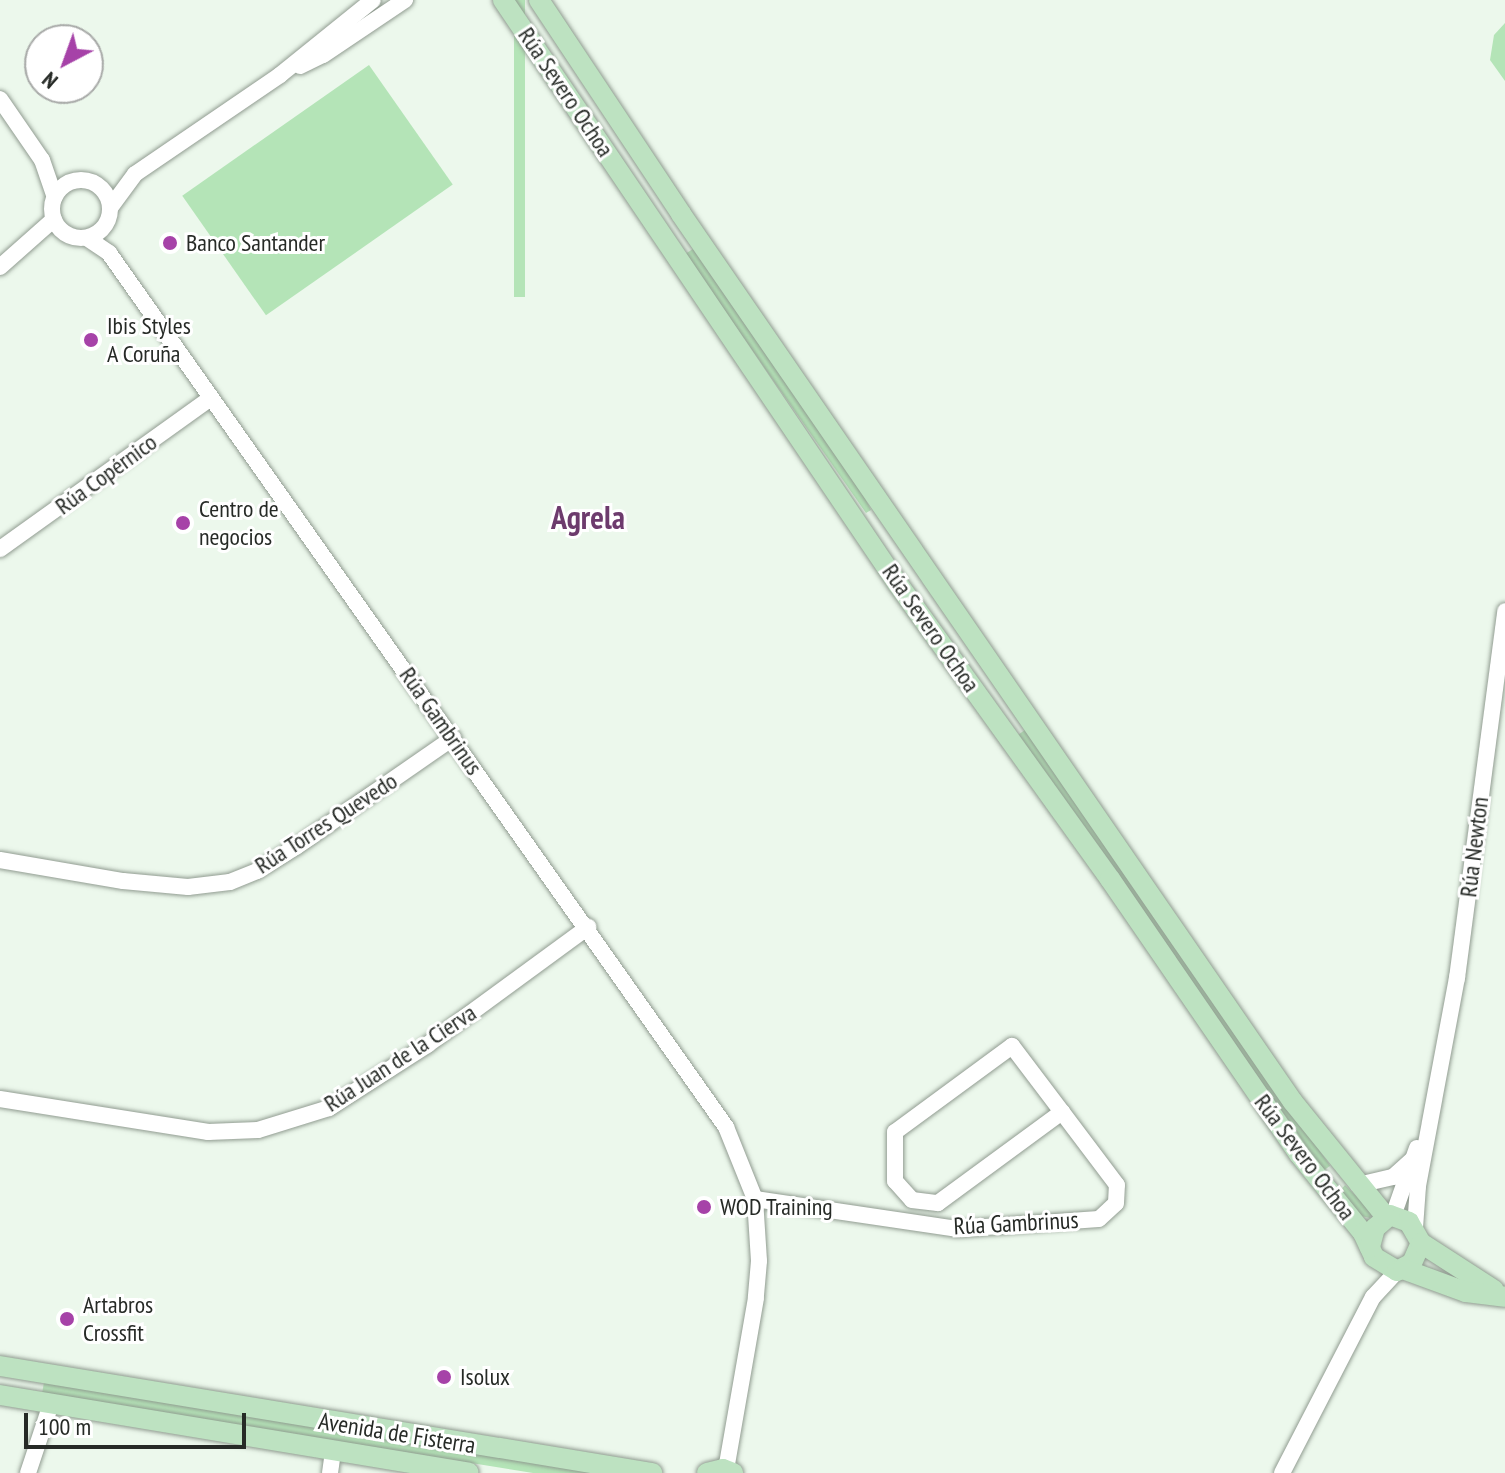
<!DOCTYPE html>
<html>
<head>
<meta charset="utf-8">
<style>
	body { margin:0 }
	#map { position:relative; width:1505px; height:1473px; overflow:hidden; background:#ecf8ec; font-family:"PT Sans Narrow",sans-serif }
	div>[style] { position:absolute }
	.green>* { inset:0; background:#b4e4b7; transform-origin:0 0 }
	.roads { filter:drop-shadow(0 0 2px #919c91) drop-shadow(0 0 2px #919c91) }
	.minor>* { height:16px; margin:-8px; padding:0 8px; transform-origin:8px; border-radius:8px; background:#fff }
	.minor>.ring { margin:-8px; padding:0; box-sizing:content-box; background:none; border:16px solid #fff; border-radius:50% }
	.major>* { height:20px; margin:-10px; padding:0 10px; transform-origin:10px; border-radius:10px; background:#bde2c1 }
	.dots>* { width:22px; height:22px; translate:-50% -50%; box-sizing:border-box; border:4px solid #fff; border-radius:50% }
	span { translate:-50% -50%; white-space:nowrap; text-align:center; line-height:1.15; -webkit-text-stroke:6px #fff; paint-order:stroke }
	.street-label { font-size:24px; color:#262a26 }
	.poi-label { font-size:24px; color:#262a26 }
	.left { translate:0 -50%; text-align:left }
	.district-label { font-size:32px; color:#6d3b6d; font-weight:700 }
	.north { position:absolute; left:24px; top:24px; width:80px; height:80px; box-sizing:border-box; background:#fff; border:2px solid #a8aaa8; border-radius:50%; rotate:221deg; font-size:22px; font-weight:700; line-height:32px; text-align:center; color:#262a26 }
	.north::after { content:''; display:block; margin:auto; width:28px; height:36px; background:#a642a8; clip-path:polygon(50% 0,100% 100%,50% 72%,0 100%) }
	.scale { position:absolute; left:24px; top:1413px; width:222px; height:36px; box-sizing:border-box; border:4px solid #262a26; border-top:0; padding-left:10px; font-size:24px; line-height:28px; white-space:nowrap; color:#262a26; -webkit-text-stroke:6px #fff; paint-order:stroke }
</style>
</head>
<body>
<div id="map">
	<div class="green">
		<div style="left:514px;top:0;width:11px;height:297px"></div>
		<div style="clip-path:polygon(1505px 23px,1505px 81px,1490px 60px,1494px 35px)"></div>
		<div style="left:369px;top:65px;width:146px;height:228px;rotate:55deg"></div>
		<div style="clip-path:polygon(693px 249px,862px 492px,871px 510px,866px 513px,685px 254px)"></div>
		<div style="left:1025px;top:730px;width:532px;height:8px;rotate:55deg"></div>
		<div style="clip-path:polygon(1345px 1185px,1372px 1212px,1370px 1218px,1361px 1216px,1340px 1191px)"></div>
		<div style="clip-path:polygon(44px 1382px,603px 1473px,533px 1473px,42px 1394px)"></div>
	</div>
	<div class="roads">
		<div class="minor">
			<div style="left:300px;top:66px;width:25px;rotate:-26deg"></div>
			<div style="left:323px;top:55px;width:99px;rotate:-33.9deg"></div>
			<div style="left:0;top:99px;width:74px;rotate:55.5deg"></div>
			<div style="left:42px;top:160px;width:39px;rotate:71deg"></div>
			<div class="ring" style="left:52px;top:180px;width:42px;height:42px"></div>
			<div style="left:110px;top:208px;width:42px;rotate:-53.7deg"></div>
			<div style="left:135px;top:174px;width:176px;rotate:-34.3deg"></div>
			<div style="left:280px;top:75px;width:119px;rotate:-38.9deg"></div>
			<div style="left:87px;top:238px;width:27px;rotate:34deg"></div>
			<div style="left:109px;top:253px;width:1070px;rotate:54.78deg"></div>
			<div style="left:726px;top:1127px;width:78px;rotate:68.1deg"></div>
			<div style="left:755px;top:1199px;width:62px;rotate:86.3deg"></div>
			<div style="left:759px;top:1261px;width:37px;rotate:95deg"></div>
			<div style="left:756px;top:1298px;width:175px;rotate:99.9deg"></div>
			<div style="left:0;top:267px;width:72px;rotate:-41.6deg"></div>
			<div style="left:0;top:549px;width:259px;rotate:-35.6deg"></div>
			<div style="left:0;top:860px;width:125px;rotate:9.7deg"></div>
			<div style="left:123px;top:881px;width:65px;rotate:5.3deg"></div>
			<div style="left:188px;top:887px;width:42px;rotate:-6.8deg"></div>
			<div style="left:230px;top:882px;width:29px;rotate:-22deg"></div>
			<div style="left:257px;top:871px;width:47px;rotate:-32deg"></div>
			<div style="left:297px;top:846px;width:190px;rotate:-34.7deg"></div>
			<div style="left:0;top:1099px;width:211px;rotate:9deg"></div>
			<div style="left:208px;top:1132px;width:50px;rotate:-2.3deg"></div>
			<div style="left:258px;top:1130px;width:74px;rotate:-17.2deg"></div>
			<div style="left:329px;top:1108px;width:117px;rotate:-32.7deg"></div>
			<div style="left:427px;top:1045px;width:200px;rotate:-36.2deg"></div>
			<div style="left:1358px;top:1185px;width:36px;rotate:-13deg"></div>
			<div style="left:1393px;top:1177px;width:25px;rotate:-42deg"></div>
			<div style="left:755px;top:1199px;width:204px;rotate:8.4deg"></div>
			<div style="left:957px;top:1229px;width:142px;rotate:-4deg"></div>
			<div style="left:1099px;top:1219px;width:23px;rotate:-43deg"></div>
			<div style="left:1116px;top:1203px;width:18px;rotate:-87deg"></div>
			<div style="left:1117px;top:1185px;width:91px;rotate:-127deg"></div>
			<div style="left:1062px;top:1112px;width:83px;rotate:-127.1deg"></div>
			<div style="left:1012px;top:1046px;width:145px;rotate:143.7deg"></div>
			<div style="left:895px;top:1132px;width:49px;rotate:90deg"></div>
			<div style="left:895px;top:1181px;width:25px;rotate:48deg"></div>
			<div style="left:912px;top:1200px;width:26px;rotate:7deg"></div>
			<div style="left:938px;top:1203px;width:154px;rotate:-36.3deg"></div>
			<div style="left:1393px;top:1216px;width:72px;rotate:-70.6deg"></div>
			<div style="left:1415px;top:1228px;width:42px;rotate:-85.9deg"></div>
			<div style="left:1418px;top:1186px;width:212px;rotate:-79.4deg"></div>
			<div style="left:1457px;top:978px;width:370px;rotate:-82.5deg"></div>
			<div style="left:28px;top:1473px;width:73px;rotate:-71.6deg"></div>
			<div style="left:330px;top:1473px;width:21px;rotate:-82deg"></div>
			<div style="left:1282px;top:1473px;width:198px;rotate:-62.7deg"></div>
			<div style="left:1373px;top:1297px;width:35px;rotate:-47deg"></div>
		</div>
		<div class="major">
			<div style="left:503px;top:0;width:705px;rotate:55.93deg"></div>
			<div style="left:898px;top:584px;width:363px;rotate:54.3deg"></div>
			<div style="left:1110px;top:879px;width:334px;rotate:55.5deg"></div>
			<div style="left:1299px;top:1154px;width:102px;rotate:51deg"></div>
			<div style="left:1363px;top:1233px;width:26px;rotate:65deg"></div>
			<div style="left:1374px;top:1257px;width:27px;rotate:31deg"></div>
			<div style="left:1397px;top:1271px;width:17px;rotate:-28deg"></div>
			<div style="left:1412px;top:1263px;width:22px;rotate:-66deg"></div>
			<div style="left:1421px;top:1243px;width:24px;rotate:-120deg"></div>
			<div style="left:1409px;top:1222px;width:20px;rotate:-160deg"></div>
			<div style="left:1390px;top:1215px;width:20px;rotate:139deg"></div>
			<div style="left:1375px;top:1228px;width:20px;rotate:105deg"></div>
			<div style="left:539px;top:0;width:257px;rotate:56.4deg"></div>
			<div style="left:681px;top:214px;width:1078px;rotate:55.43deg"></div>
			<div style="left:1293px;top:1102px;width:148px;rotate:51deg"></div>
			<div style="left:1421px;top:1243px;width:87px;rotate:32.8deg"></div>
			<div style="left:1403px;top:1269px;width:67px;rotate:20.1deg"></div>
			<div style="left:1466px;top:1292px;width:39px;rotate:7deg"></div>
			<div style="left:0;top:1366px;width:661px;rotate:9.32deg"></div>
			<div style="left:0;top:1395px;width:475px;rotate:9.4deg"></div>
			<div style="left:707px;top:1473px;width:16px;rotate:-14deg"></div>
			<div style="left:723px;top:1469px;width:11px;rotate:22deg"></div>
		</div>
	</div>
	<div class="dots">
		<div style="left:170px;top:243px;background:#a642a8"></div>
		<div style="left:91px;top:340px;background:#a642a8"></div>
		<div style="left:183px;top:523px;background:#a642a8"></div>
		<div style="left:704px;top:1207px;background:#a642a8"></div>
		<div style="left:67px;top:1319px;background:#a642a8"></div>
		<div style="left:444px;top:1377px;background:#a642a8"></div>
	</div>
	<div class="street-label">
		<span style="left:566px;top:92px;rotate:56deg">Rúa Severo Ochoa</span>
		<span style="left:106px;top:474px;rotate:-36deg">Rúa Copérnico</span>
		<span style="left:931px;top:628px;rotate:55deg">Rúa Severo Ochoa</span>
		<span style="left:441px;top:721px;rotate:55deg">Rúa Gambrinus</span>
		<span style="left:326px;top:823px;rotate:-33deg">Rúa Torres Quevedo</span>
		<span style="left:1474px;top:847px;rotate:-83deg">Rúa Newton</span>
		<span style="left:400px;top:1058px;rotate:-33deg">Rúa Juan de la Cierva</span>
		<span style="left:1305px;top:1157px;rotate:53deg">Rúa Severo Ochoa</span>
		<span style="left:1016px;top:1223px;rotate:-3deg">Rúa Gambrinus</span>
		<span style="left:397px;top:1433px;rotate:9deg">Avenida de Fisterra</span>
	</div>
	<div class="poi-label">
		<span class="left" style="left:186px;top:243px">Banco Santander</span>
		<span class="left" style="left:107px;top:340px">Ibis Styles<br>A Coruña</span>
		<span class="left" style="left:199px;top:523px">Centro de<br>negocios</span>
		<span class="left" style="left:720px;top:1207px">WOD Training</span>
		<span class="left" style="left:83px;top:1319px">Artabros<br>Crossfit</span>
		<span class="left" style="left:460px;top:1377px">Isolux</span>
	</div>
	<div class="district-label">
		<span style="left:588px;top:517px">Agrela</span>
	</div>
	<div class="north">N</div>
	<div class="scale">100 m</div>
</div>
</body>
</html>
